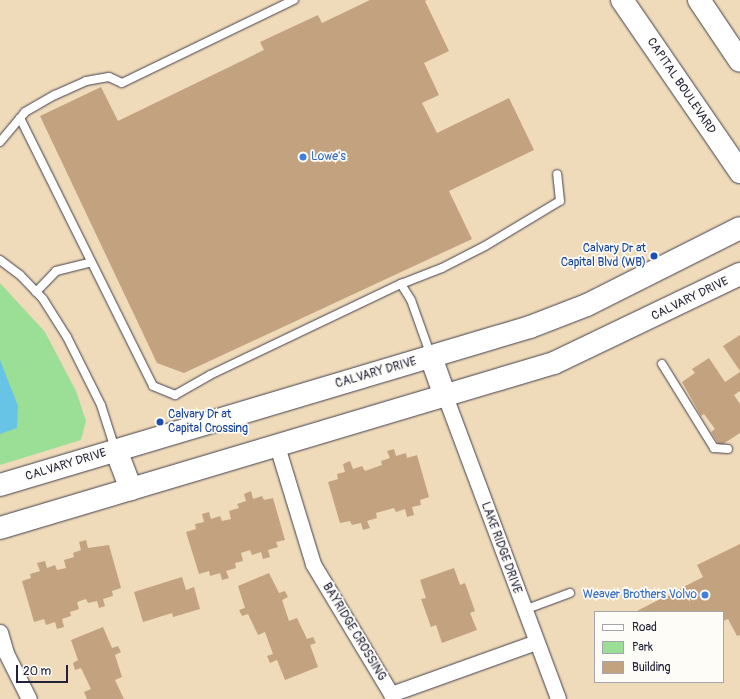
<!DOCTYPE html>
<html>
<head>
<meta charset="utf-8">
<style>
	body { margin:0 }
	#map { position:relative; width:740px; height:699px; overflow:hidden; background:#efdbb9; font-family:Pangolin,sans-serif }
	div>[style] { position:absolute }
	.green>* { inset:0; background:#9bdf96 }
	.water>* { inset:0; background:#68c4e6 }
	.building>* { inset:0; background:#c3a27f }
	.roads { filter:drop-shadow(0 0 1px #413e4e) drop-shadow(0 0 1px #413e4e) }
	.lane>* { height:8px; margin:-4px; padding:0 4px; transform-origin:4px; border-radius:4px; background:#fff }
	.street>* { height:15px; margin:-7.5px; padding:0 7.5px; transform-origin:7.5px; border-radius:7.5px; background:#fff }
	.secondary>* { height:22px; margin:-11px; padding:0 11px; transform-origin:11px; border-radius:11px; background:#fff }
	.highway>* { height:22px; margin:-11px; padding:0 11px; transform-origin:11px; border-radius:11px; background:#fff }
	.dots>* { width:11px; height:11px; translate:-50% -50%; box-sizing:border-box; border:2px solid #fdfcf7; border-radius:50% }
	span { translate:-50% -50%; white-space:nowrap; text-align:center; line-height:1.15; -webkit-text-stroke:3.5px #fdfcf7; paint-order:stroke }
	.street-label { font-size:12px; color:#22223b }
	.shop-label { font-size:12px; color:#366cbe }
	.left { translate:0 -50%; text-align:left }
	.right { translate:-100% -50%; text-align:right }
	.transit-label { font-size:12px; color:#164399 }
	.legend { position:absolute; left:594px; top:611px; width:130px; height:72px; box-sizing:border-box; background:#fdfcf7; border:1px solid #a5a5ac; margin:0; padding:5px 7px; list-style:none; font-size:12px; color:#22223b }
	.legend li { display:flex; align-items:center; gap:8px; height:20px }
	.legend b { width:20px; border:1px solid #a5a5ac }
	.scale { position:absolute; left:16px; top:665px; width:52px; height:18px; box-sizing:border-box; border:2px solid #22223b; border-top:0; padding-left:5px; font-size:12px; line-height:14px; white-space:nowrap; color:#22223b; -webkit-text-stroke:3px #fdfcf7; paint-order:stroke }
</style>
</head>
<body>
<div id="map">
	<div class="green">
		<div style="clip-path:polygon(0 283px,45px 332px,76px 391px,86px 421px,81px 440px,0 465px)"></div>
	</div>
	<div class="water">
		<div style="clip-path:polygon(0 360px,18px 406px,17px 428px,0 434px)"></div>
	</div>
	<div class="building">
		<div style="clip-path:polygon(370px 0,427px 0,425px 1px,449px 51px,424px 63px,439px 95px,422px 103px,437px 133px,509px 98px,534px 150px,449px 191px,472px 239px,184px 373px,157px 363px,40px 116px,101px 87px,118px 121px,264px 50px,260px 42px,318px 15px,322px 23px)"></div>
		<div style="clip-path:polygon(740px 335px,740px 371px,723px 346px)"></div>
		<div style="clip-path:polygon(709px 358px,725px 382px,740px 372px,740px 391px,734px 395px,740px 404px,740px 433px,720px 446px,711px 432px,715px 429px,704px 414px,701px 416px,682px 382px,695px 373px,692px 369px)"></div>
		<div style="clip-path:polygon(394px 449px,396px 456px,406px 453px,407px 458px,417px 455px,429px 497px,420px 500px,421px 505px,412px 507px,414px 515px,407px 517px,405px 509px,396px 512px,394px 508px,376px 513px,377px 518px,367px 521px,370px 528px,363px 530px,361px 523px,352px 525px,350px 521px,340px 523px,328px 482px,338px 479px,337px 474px,345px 472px,343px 464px,350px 461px,353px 469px,362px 466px,365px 471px,382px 465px,381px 461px,390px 458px,387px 451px)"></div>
		<div style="clip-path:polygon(251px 491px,253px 499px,262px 496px,264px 500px,273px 498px,285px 540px,276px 542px,278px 547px,268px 550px,270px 557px,263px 559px,261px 552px,252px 555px,250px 550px,241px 553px,243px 561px,235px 563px,236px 568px,226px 571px,229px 578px,222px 580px,220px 573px,210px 576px,209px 571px,199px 574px,186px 532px,196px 529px,195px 524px,204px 522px,202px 514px,209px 512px,211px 519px,220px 516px,222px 521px,231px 519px,229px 511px,239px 508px,237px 504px,246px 501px,244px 494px)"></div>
		<div style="clip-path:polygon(86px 540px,88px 548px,109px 545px,121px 588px,112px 591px,113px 596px,103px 599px,105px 606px,99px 608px,97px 601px,88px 603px,86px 599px,77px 602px,79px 609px,70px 612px,71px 616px,62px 619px,64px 627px,57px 629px,55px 622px,46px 625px,44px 619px,34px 622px,22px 581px,31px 578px,30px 574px,40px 571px,37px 563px,45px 561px,47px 568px,55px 565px,57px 570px,66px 568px,64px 560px,74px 557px,73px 553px,81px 550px,79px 542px)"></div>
		<div style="clip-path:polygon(740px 544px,740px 635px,737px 636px,728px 619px,723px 621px,723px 612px,635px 612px,703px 577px,697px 565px)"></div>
		<div style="clip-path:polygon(454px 568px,460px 585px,465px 583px,475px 611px,470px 613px,477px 630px,442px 643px,436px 625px,431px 627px,421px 599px,426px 598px,420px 580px)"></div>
		<div style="clip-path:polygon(269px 573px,279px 593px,285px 591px,288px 597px,282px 600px,289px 621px,297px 618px,307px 639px,313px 637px,316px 643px,310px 645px,318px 667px,285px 680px,277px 660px,270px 663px,267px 656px,273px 654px,265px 632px,258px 635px,248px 614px,242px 616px,239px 610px,245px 608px,238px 586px)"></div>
		<div style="clip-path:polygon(182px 577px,186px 590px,194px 587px,200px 609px,173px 617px,172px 613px,143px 622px,134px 592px)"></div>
		<div style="clip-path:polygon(103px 627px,112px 648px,118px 646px,121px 652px,115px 655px,122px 677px,115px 680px,124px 699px,87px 699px,84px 692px,91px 689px,81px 668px,75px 670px,73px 663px,78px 660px,71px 640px)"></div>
	</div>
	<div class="roads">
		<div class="lane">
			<div style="left:20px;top:118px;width:299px;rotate:63.6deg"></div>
			<div style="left:153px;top:386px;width:24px;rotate:22deg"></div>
			<div style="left:175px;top:395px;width:40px;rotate:-29.7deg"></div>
			<div style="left:210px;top:375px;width:212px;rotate:-25.5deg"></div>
			<div style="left:401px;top:284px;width:19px;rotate:58deg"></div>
			<div style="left:411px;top:300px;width:59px;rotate:70.3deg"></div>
			<div style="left:0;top:142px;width:39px;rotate:-50deg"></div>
			<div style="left:25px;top:112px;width:34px;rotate:-30deg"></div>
			<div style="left:55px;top:95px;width:34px;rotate:-24deg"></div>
			<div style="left:86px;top:81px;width:23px;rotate:-10deg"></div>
			<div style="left:109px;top:77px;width:14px;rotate:25deg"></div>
			<div style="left:122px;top:83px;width:191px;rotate:-25.8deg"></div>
			<div style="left:0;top:260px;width:25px;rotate:37deg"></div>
			<div style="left:20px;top:275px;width:33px;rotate:46deg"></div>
			<div style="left:43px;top:299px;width:45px;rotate:57.7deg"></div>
			<div style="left:67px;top:337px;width:76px;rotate:63.4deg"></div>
			<div style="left:101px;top:405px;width:46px;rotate:72.3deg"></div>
			<div style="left:401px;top:284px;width:44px;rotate:-21.3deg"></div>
			<div style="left:442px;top:268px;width:48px;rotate:-27.1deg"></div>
			<div style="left:485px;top:246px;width:87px;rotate:-31deg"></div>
			<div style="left:560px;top:201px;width:27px;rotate:-96deg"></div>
			<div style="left:36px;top:292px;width:29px;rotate:-46deg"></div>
			<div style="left:56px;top:271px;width:36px;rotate:-14deg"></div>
			<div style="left:662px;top:364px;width:99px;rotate:58.2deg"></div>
			<div style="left:714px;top:448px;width:14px;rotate:4deg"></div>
			<div style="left:524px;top:610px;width:49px;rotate:-20.3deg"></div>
		</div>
		<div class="street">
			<div style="left:445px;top:396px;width:323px;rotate:69.5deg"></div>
			<div style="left:277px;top:446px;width:123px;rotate:73deg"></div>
			<div style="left:313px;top:564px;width:152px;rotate:59deg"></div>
			<div style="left:391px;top:694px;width:154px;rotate:-19.7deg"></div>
			<div style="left:0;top:632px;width:22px;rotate:74deg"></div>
			<div style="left:6px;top:653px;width:51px;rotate:63.4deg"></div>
		</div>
		<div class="secondary">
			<div style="left:431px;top:357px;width:41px;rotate:70.3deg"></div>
			<div style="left:116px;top:450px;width:42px;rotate:69deg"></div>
			<div style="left:0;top:485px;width:553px;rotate:-16.6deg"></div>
			<div style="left:530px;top:327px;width:61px;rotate:-21.1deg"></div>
			<div style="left:587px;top:305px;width:171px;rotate:-26.7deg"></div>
			<div style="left:0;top:528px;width:578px;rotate:-16.59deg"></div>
			<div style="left:554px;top:363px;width:206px;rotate:-25.6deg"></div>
		</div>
		<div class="highway">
			<div style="left:622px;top:0;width:209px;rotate:55.5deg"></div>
			<div style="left:699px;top:0;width:73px;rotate:56.1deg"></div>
		</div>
	</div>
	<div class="dots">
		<div style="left:303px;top:157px;background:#3f7fe0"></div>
		<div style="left:654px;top:256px;background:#1a4fb4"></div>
		<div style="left:160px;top:422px;background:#1a4fb4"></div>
		<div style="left:705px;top:595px;background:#3f7fe0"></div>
	</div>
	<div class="street-label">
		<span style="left:681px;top:86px;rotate:56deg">CAPITAL BOULEVARD</span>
		<span style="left:690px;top:299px;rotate:-26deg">CALVARY DRIVE</span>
		<span style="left:376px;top:373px;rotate:-16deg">CALVARY DRIVE</span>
		<span style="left:66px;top:465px;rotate:-17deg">CALVARY DRIVE</span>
		<span style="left:501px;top:548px;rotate:70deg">LAKE RIDGE DRIVE</span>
		<span style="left:354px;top:632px;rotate:59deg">BAYRIDGE CROSSING</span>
	</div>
	<div class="shop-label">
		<span class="left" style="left:311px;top:157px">Lowe's</span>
		<span class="right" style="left:697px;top:595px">Weaver Brothers Volvo</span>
	</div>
	<div class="transit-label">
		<span class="right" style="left:646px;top:256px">Calvary Dr at<br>Capital Blvd (WB)</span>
		<span class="left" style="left:168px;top:422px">Calvary Dr at<br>Capital Crossing</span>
	</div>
	<ul class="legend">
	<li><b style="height:5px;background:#fff"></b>Road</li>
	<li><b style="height:11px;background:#9bdf96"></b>Park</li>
	<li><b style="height:11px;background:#c3a27f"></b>Building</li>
	</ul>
	<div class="scale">20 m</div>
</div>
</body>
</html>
